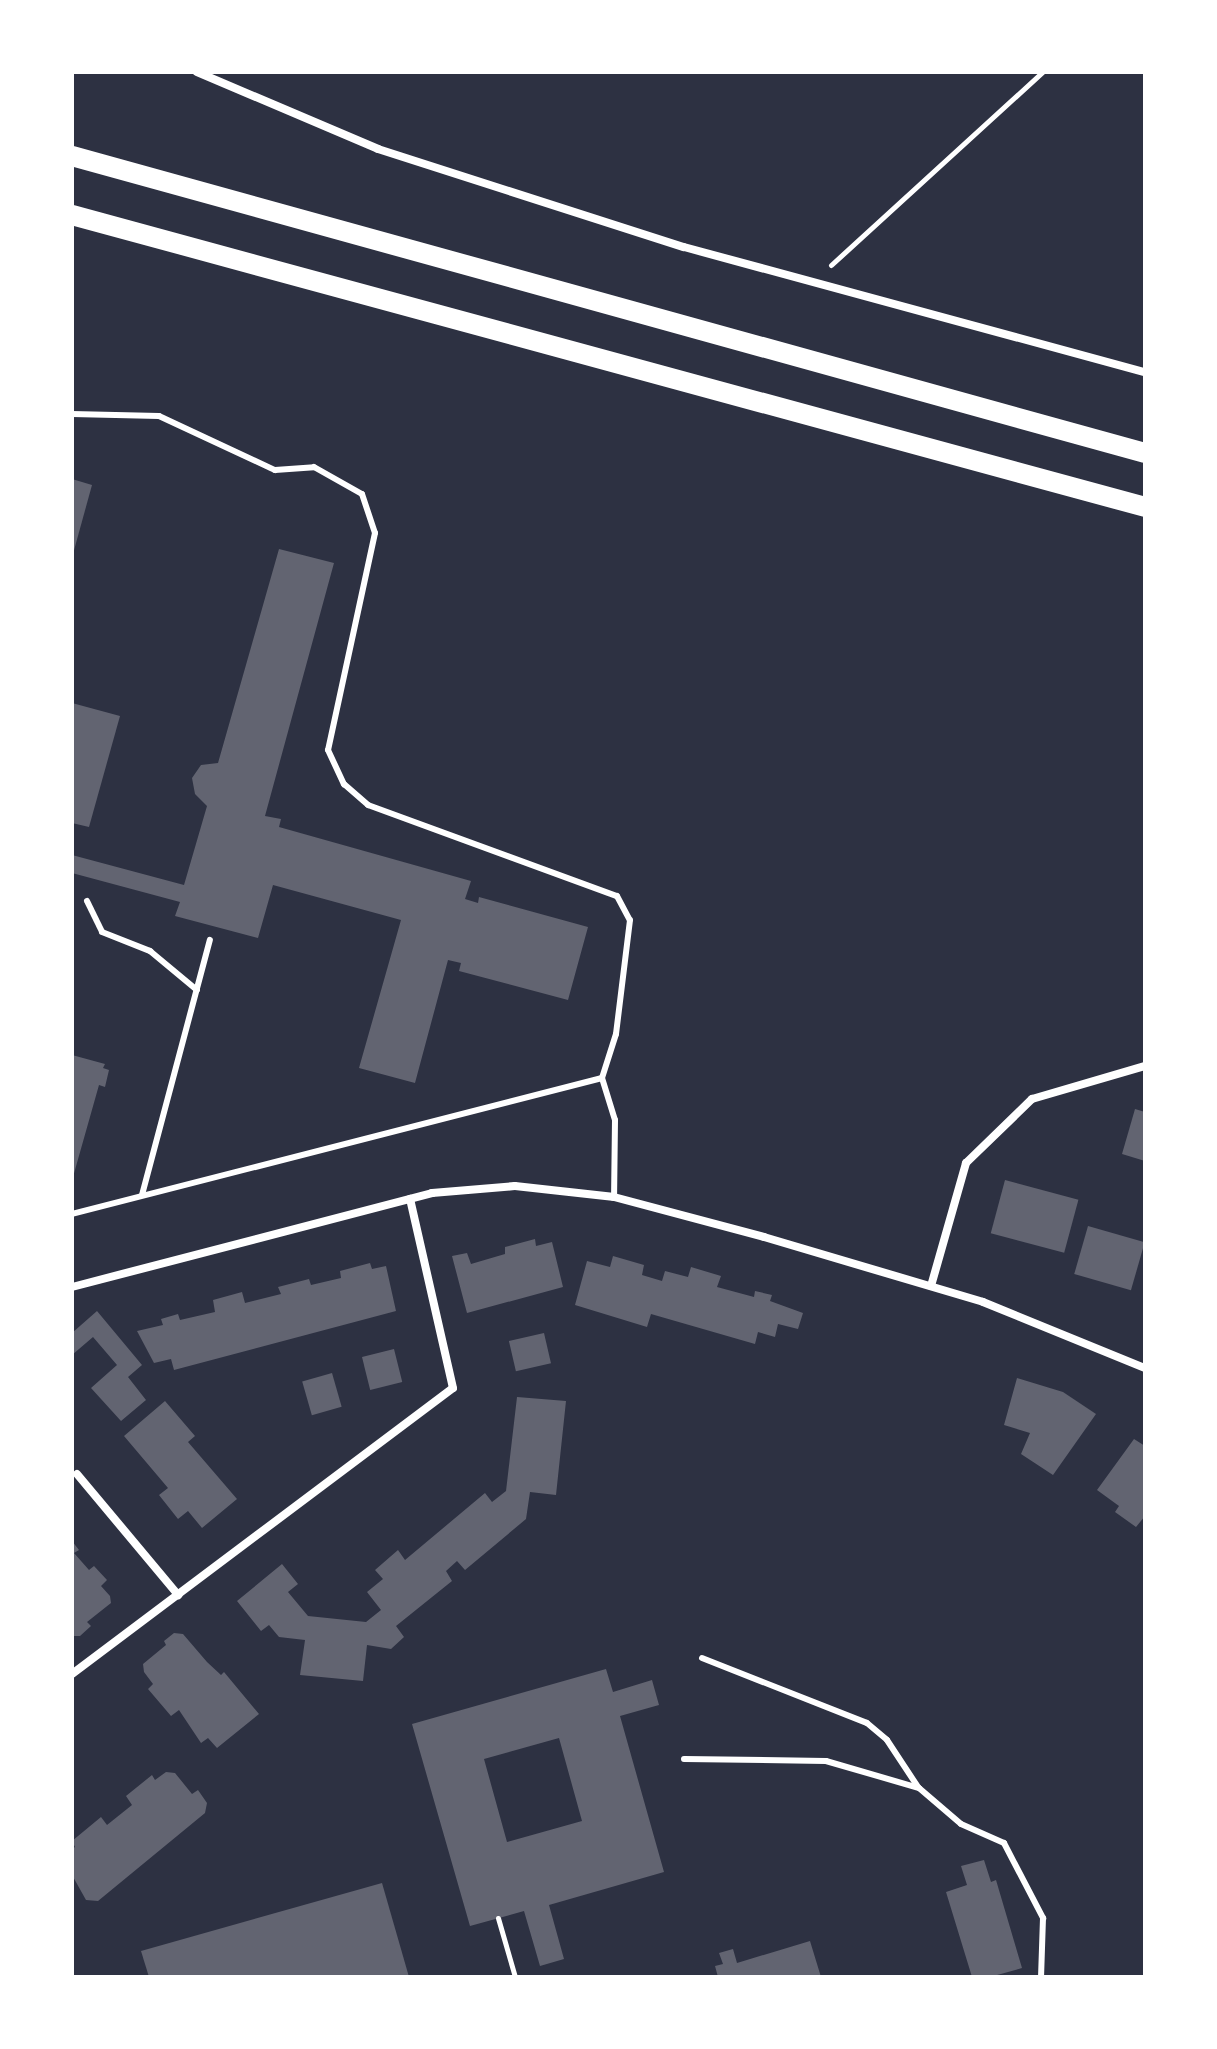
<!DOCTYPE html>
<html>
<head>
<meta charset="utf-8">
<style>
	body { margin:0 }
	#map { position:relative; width:1217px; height:2049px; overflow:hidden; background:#2d3142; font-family:Jost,sans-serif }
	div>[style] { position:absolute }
	.building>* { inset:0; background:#626471; transform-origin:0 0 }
	.path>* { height:5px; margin:-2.5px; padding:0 2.5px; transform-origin:2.5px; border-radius:2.5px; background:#fff }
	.service>* { height:6px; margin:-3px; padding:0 3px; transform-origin:3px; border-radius:3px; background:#fff }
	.minor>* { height:8px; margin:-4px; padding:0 4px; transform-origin:4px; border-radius:4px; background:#fff }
	.primary>* { height:20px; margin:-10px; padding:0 10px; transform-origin:10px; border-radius:10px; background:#fff }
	span { translate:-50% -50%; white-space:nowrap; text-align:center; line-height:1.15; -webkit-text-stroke:8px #fff; paint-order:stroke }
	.frame { position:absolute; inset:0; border:74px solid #fff; pointer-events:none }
</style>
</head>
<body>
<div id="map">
	<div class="building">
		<div style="clip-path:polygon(72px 479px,92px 485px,73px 554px,72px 554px)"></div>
		<div style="clip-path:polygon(279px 549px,334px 563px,265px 816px,281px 819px,279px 827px,471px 881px,465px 899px,478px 903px,479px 897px,588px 927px,568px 1000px,459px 971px,461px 963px,448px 960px,415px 1083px,359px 1068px,401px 920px,273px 885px,258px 938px,175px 916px,180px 902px,72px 873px,72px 855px,184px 885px,207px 806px,195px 794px,192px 778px,201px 765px,218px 763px)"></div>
		<div style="clip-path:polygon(72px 703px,120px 716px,89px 827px,72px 823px)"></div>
		<div style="clip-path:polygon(72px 1055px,105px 1064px,103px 1068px,109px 1070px,105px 1087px,99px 1085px,73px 1177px)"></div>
		<div style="clip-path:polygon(1135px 1109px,1145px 1112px,1145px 1161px,1122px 1154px)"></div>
		<div style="left:1005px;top:1180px;width:76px;height:55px;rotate:15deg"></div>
		<div style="left:1088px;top:1226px;width:59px;height:50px;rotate:16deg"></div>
		<div style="clip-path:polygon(535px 1239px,536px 1246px,552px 1242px,563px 1287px,467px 1313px,452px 1256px,467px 1253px,471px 1264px,505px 1254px,505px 1247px)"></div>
		<div style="clip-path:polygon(613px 1256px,644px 1265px,642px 1275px,662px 1281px,665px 1271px,688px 1277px,691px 1267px,721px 1276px,717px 1287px,754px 1297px,755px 1291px,772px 1295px,770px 1301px,803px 1313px,798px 1329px,778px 1324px,775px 1337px,758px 1332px,755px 1344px,651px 1314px,647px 1327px,575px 1305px,587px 1261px,610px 1267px)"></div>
		<div style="clip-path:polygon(370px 1263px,372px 1269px,386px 1266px,396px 1311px,174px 1370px,171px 1359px,154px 1363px,137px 1331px,163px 1325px,161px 1319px,178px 1314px,180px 1320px,215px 1312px,213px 1300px,242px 1292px,245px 1303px,281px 1294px,278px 1287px,309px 1279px,311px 1285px,341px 1278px,340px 1271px)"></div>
		<div style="clip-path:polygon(97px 1311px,142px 1365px,128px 1377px,146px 1400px,121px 1421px,91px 1388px,117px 1365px,93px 1337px,72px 1355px,72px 1333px)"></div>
		<div style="left:544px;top:1333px;width:31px;height:36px;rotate:77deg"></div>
		<div style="left:394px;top:1349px;width:34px;height:33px;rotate:76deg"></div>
		<div style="left:332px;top:1373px;width:35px;height:31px;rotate:74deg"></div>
		<div style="clip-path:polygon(1017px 1378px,1063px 1392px,1096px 1414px,1053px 1475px,1021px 1454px,1030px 1433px,1004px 1425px)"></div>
		<div style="clip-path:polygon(517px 1397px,566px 1401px,556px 1495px,530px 1492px,526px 1519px,465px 1570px,457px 1561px,446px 1571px,452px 1581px,396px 1626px,404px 1637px,391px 1649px,367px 1645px,363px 1681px,300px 1675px,305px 1640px,279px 1637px,269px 1625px,261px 1631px,237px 1601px,282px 1564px,298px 1584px,288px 1592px,308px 1616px,366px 1622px,381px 1610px,367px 1592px,383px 1579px,375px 1570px,398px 1550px,405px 1560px,485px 1493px,492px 1502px,506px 1491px)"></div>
		<div style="clip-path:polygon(165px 1401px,195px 1436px,188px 1442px,237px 1499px,202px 1528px,188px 1511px,178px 1519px,159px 1495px,168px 1488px,124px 1436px)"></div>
		<div style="clip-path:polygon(1134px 1439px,1145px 1446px,1145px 1516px,1136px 1527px,1115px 1512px,1119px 1506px,1097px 1490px)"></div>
		<div style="clip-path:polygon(72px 1541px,79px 1550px,74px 1553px,89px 1570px,94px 1566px,107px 1580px,101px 1586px,110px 1596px,111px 1603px,87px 1622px,91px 1626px,80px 1636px,72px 1636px)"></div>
		<div style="clip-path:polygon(174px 1633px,183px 1634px,207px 1662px,221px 1675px,224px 1672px,259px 1714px,217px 1748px,208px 1738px,201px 1743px,179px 1710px,171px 1716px,148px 1689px,153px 1684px,144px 1672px,143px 1664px,166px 1645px,164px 1641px)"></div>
		<div style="clip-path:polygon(evenodd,606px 1669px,613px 1692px,652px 1680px,659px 1705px,620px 1716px,664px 1872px,549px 1905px,564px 1959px,540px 1966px,524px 1911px,470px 1926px,412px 1724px,606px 1669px,559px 1738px,582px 1821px,507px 1842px,484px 1759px,559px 1738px)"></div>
		<div style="clip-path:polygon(166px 1772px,175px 1773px,192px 1794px,198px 1790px,207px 1803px,205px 1813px,98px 1901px,86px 1900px,72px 1875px,72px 1849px,75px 1847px,72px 1841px,101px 1817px,107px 1825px,132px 1805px,126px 1796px,152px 1775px,155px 1780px)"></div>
		<div style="clip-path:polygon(984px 1860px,991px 1882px,996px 1880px,1022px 1968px,990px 1977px,972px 1977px,946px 1892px,967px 1885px,961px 1866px)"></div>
		<div style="clip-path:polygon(382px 1883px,409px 1977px,149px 1977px,141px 1951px)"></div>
		<div style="clip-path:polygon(810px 1941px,821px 1977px,718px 1977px,715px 1966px,723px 1964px,719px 1953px,733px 1949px,737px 1963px)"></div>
	</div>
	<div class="path">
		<div style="left:831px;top:265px;width:286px;rotate:-42.4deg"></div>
		<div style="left:498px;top:1918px;width:61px;rotate:73.9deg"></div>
	</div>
	<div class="service">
		<div style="left:72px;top:414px;width:87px;rotate:1.3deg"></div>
		<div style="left:159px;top:416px;width:128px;rotate:25deg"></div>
		<div style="left:275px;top:470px;width:39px;rotate:-4deg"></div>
		<div style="left:314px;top:467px;width:55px;rotate:29.4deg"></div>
		<div style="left:362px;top:494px;width:41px;rotate:71.6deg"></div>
		<div style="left:375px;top:533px;width:222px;rotate:102.2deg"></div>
		<div style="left:328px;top:750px;width:38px;rotate:65deg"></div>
		<div style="left:344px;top:784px;width:32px;rotate:41deg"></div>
		<div style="left:368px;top:805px;width:265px;rotate:20.1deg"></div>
		<div style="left:617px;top:896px;width:27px;rotate:62deg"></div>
		<div style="left:630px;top:920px;width:115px;rotate:97deg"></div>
		<div style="left:616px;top:1034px;width:46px;rotate:107.7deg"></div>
		<div style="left:602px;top:1078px;width:547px;rotate:165.61deg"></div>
		<div style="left:87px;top:901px;width:34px;rotate:64deg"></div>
		<div style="left:102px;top:932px;width:52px;rotate:21.6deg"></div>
		<div style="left:150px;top:951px;width:61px;rotate:39.7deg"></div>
		<div style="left:602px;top:1078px;width:44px;rotate:72.8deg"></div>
		<div style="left:615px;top:1120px;width:77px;rotate:90.7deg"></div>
		<div style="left:142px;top:1195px;width:264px;rotate:-75.1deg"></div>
		<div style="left:702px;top:1658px;width:177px;rotate:21.5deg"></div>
		<div style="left:867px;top:1723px;width:26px;rotate:40deg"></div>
		<div style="left:887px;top:1740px;width:56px;rotate:56.6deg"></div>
		<div style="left:684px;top:1759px;width:142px;rotate:0.8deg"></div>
		<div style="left:826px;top:1761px;width:97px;rotate:16.2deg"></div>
		<div style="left:919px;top:1788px;width:55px;rotate:40.6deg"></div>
		<div style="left:961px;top:1824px;width:47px;rotate:23.8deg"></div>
		<div style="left:1004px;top:1843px;width:85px;rotate:62.5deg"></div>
		<div style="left:1043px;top:1918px;width:59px;rotate:91.9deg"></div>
	</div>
	<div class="minor">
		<div style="left:197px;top:72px;width:197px;rotate:23deg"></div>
		<div style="left:378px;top:149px;width:321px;rotate:17.8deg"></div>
		<div style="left:684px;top:247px;width:478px;rotate:15.2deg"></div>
		<div style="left:931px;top:1286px;width:128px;rotate:-74.1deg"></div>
		<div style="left:966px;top:1163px;width:92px;rotate:-44.1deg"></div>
		<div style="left:1032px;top:1099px;width:118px;rotate:-16.3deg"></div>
		<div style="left:72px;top:1287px;width:372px;rotate:-14.6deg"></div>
		<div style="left:432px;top:1193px;width:83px;rotate:-4.8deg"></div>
		<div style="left:515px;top:1186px;width:100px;rotate:6.3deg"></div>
		<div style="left:614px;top:1197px;width:155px;rotate:14.9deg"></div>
		<div style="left:764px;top:1237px;width:228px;rotate:16.5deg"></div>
		<div style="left:983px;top:1302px;width:175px;rotate:22.2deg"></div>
		<div style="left:77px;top:1474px;width:158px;rotate:50.1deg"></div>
		<div style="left:72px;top:1674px;width:476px;rotate:-36.9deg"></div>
		<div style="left:453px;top:1388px;width:194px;rotate:-102.8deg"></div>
	</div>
	<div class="primary">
		<div style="left:72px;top:156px;width:1113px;rotate:15.47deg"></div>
		<div style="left:72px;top:215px;width:1112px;rotate:15.22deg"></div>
	</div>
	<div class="frame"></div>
</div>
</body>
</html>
